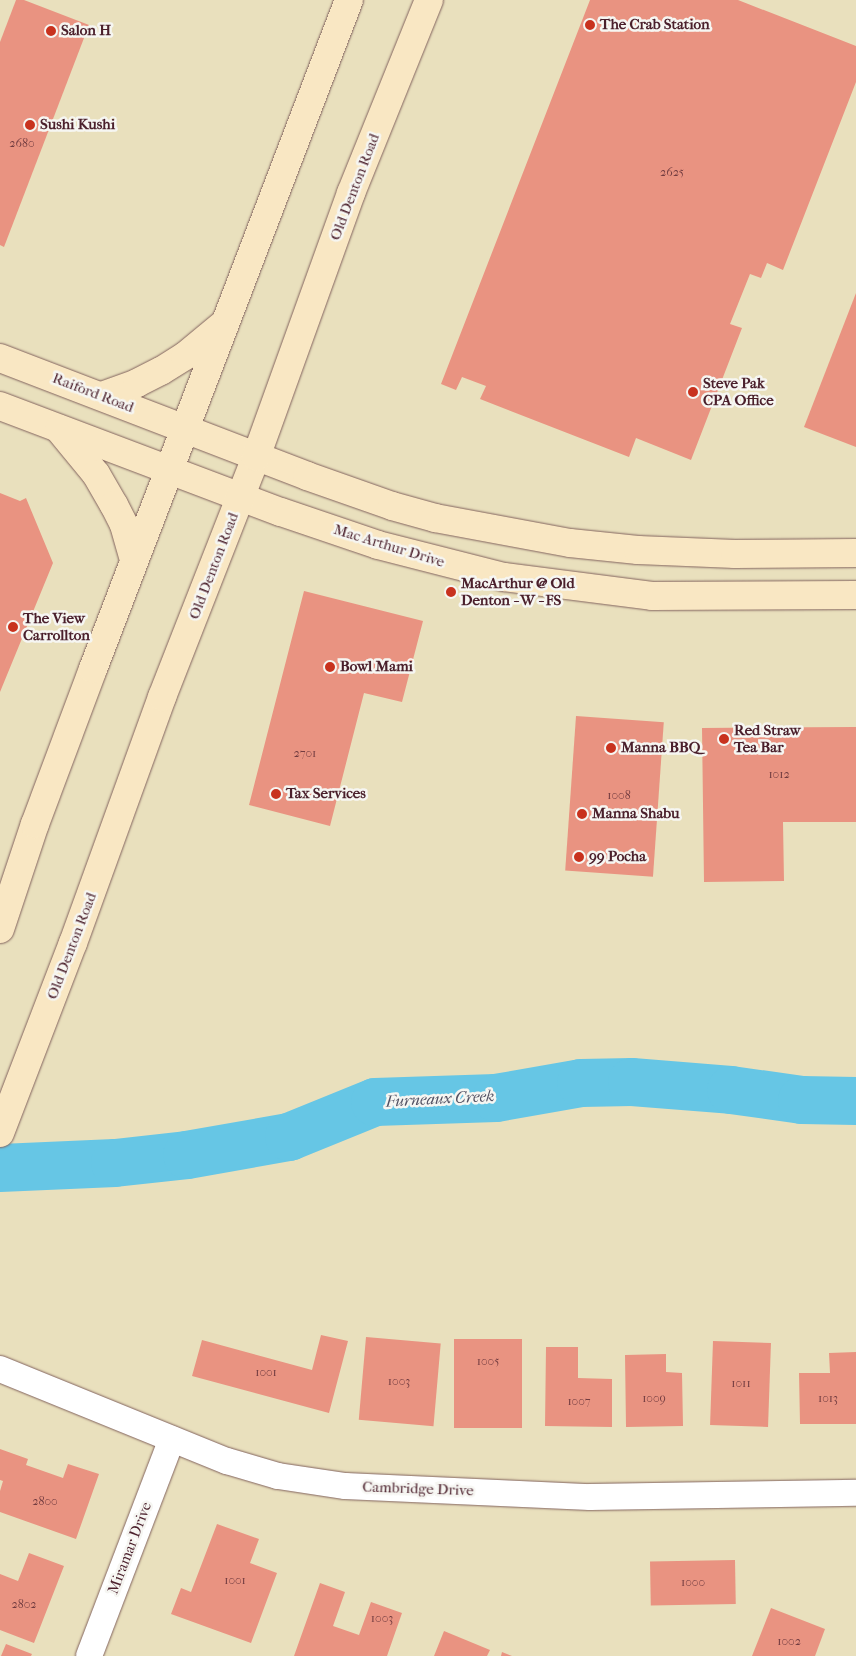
<!DOCTYPE html>
<html>
<head>
<meta charset="utf-8">
<style>
	body { margin:0 }
	#map { position:relative; width:856px; height:1656px; overflow:hidden; background:#e9e0bd; font-family:"IM FELL French Canon",serif }
	div>[style] { position:absolute }
	.river>* { height:48px; margin:-24px; padding:0 24px; transform-origin:24px; border-radius:24px; background:#66c6e5 }
	.building>* { inset:0; background:#e99381; transform-origin:0 0 }
	.roads { filter:drop-shadow(0 0 1px #82635e) drop-shadow(0 0 1px #82635e) }
	.street>* { height:26px; margin:-13px; padding:0 13px; transform-origin:13px; border-radius:13px; background:#fff }
	.secondary>* { height:28px; margin:-14px; padding:0 14px; transform-origin:14px; border-radius:14px; background:#f9e7c3 }
	.dots>* { width:14px; height:14px; translate:-50% -50%; box-sizing:border-box; border:2px solid #f6f6f2; border-radius:50% }
	span { translate:-50% -50%; white-space:nowrap; text-align:center; line-height:1.15; -webkit-text-stroke:5px #f6f6f2; paint-order:stroke }
	.number-label { font-size:12px; color:#723c40 }
	.number-label span { -webkit-text-stroke-width:0 }
	.poi-label { font-size:15px; color:#4a1f2b; font-weight:700 }
	.left { translate:0 -50%; text-align:left }
	.street-label { font-size:15px; color:#4a1f2b }
	.water-label { font-size:16px; color:#525163; font-style:italic }
</style>
</head>
<body>
<div id="map">
	<div class="river">
		<div style="left:0;top:1168px;width:115px;rotate:-2.5deg"></div>
		<div style="left:115px;top:1163px;width:72px;rotate:-6.3deg"></div>
		<div style="left:187px;top:1155px;width:104px;rotate:-10deg"></div>
		<div style="left:289px;top:1137px;width:93px;rotate:-22.1deg"></div>
		<div style="left:375px;top:1102px;width:121px;rotate:-1.9deg"></div>
		<div style="left:496px;top:1098px;width:86px;rotate:-10deg"></div>
		<div style="left:581px;top:1083px;width:51px;rotate:-1.1deg"></div>
		<div style="left:632px;top:1082px;width:99px;rotate:4.6deg"></div>
		<div style="left:731px;top:1090px;width:72px;rotate:8deg"></div>
		<div style="left:802px;top:1100px;width:54px;rotate:1.1deg"></div>
	</div>
	<div class="building">
		<div style="clip-path:polygon(16px 0,24px 0,89px 25px,4px 247px,0 245px,0 42px)"></div>
		<div style="clip-path:polygon(590px 0,738px 0,856px 46px,856px 82px,783px 270px,767px 263px,761px 278px,750px 274px,730px 324px,742px 328px,691px 460px,636px 438px,629px 457px,480px 399px,486px 386px,462px 377px,456px 390px,441px 384px)"></div>
		<div style="clip-path:polygon(856px 293px,856px 447px,804px 427px)"></div>
		<div style="clip-path:polygon(0 493px,20px 501px,26px 498px,53px 563px,0 692px)"></div>
		<div style="clip-path:polygon(304px 591px,423px 621px,402px 702px,364px 693px,330px 826px,249px 805px)"></div>
		<div style="left:576px;top:716px;width:88px;height:155px;rotate:4deg"></div>
		<div style="clip-path:polygon(856px 727px,856px 822px,783px 822px,784px 881px,704px 882px,702px 728px)"></div>
		<div style="clip-path:polygon(321px 1335px,348px 1341px,329px 1413px,192px 1376px,202px 1340px,312px 1370px)"></div>
		<div style="left:366px;top:1337px;width:75px;height:83px;rotate:5deg"></div>
		<div style="left:454px;top:1339px;width:68px;height:89px"></div>
		<div style="left:713px;top:1341px;width:58px;height:84px;rotate:2deg"></div>
		<div style="clip-path:polygon(546px 1347px,578px 1347px,578px 1378px,612px 1379px,612px 1427px,545px 1426px)"></div>
		<div style="clip-path:polygon(856px 1352px,856px 1424px,800px 1424px,799px 1373px,830px 1373px,829px 1353px)"></div>
		<div style="clip-path:polygon(666px 1354px,666px 1372px,682px 1373px,683px 1426px,626px 1427px,625px 1355px)"></div>
		<div style="clip-path:polygon(0 1449px,28px 1459px,26px 1465px,63px 1478px,68px 1464px,99px 1474px,76px 1539px,0 1512px,0 1491px,3px 1481px,0 1480px)"></div>
		<div style="clip-path:polygon(217px 1524px,259px 1539px,250px 1563px,277px 1573px,251px 1643px,171px 1614px,181px 1588px,191px 1592px)"></div>
		<div style="clip-path:polygon(29px 1553px,64px 1566px,34px 1643px,0 1630px,0 1574px,18px 1581px)"></div>
		<div style="left:735px;top:1560px;width:44px;height:85px;rotate:89deg"></div>
		<div style="clip-path:polygon(320px 1583px,345px 1592px,333px 1626px,359px 1635px,371px 1602px,402px 1613px,387px 1656px,294px 1656px)"></div>
		<div style="clip-path:polygon(771px 1608px,825px 1629px,815px 1656px,752px 1656px)"></div>
		<div style="clip-path:polygon(444px 1631px,490px 1650px,487px 1656px,434px 1656px)"></div>
		<div style="clip-path:polygon(6px 1644px,32px 1654px,31px 1656px,1px 1656px)"></div>
		<div style="clip-path:polygon(502px 1652px,512px 1656px,501px 1656px)"></div>
	</div>
	<div class="roads">
		<div class="street">
			<div style="left:0;top:1369px;width:245px;rotate:22.1deg"></div>
			<div style="left:227px;top:1461px;width:53px;rotate:16.4deg"></div>
			<div style="left:278px;top:1476px;width:68px;rotate:8.5deg"></div>
			<div style="left:345px;top:1486px;width:245px;rotate:2.6deg"></div>
			<div style="left:590px;top:1497px;width:266px;rotate:-0.9deg"></div>
			<div style="left:89px;top:1656px;width:232px;rotate:-69.1deg"></div>
		</div>
		<div class="secondary">
			<div style="left:0;top:358px;width:329px;rotate:21deg"></div>
			<div style="left:307px;top:476px;width:90px;rotate:19.4deg"></div>
			<div style="left:392px;top:506px;width:45px;rotate:15.6deg"></div>
			<div style="left:435px;top:518px;width:137px;rotate:10.5deg"></div>
			<div style="left:570px;top:543px;width:68px;rotate:5.9deg"></div>
			<div style="left:638px;top:550px;width:97px;rotate:2.4deg"></div>
			<div style="left:735px;top:554px;width:121px;rotate:-0.5deg"></div>
			<div style="left:102px;top:396px;width:37px;rotate:-20deg"></div>
			<div style="left:137px;top:383px;width:27px;rotate:-27deg"></div>
			<div style="left:161px;top:371px;width:28px;rotate:-32deg"></div>
			<div style="left:185px;top:356px;width:52px;rotate:-39.5deg"></div>
			<div style="left:0;top:406px;width:300px;rotate:20.7deg"></div>
			<div style="left:281px;top:512px;width:102px;rotate:18.8deg"></div>
			<div style="left:378px;top:545px;width:130px;rotate:14.3deg"></div>
			<div style="left:504px;top:577px;width:149px;rotate:7.3deg"></div>
			<div style="left:652px;top:596px;width:204px;rotate:-0.3deg"></div>
			<div style="left:59px;top:429px;width:58px;rotate:50.6deg"></div>
			<div style="left:96px;top:474px;width:36px;rotate:60deg"></div>
			<div style="left:114px;top:505px;width:22px;rotate:63deg"></div>
			<div style="left:124px;top:525px;width:37px;rotate:74deg"></div>
			<div style="left:0;top:929px;width:111px;rotate:-71.6deg"></div>
			<div style="left:35px;top:824px;width:165px;rotate:-69.5deg"></div>
			<div style="left:93px;top:669px;width:716px;rotate:-69.06deg"></div>
			<div style="left:0;top:1133px;width:204px;rotate:-69deg"></div>
			<div style="left:73px;top:943px;width:262px;rotate:-70.1deg"></div>
			<div style="left:162px;top:697px;width:258px;rotate:-68.6deg"></div>
			<div style="left:256px;top:457px;width:281px;rotate:-70.2deg"></div>
			<div style="left:351px;top:193px;width:208px;rotate:-68deg"></div>
		</div>
	</div>
	<div class="dots">
		<div style="left:590px;top:25px;background:#c8321e"></div>
		<div style="left:51px;top:31px;background:#c8321e"></div>
		<div style="left:30px;top:125px;background:#c8321e"></div>
		<div style="left:693px;top:392px;background:#c8321e"></div>
		<div style="left:451px;top:592px;background:#c8321e"></div>
		<div style="left:13px;top:627px;background:#c8321e"></div>
		<div style="left:330px;top:667px;background:#c8321e"></div>
		<div style="left:724px;top:739px;background:#c8321e"></div>
		<div style="left:611px;top:748px;background:#c8321e"></div>
		<div style="left:276px;top:794px;background:#c8321e"></div>
		<div style="left:582px;top:814px;background:#c8321e"></div>
		<div style="left:579px;top:857px;background:#c8321e"></div>
	</div>
	<div class="number-label">
		<span style="left:22px;top:144px">2680</span>
		<span style="left:672px;top:173px">2625</span>
		<span style="left:305px;top:754px">2701</span>
		<span style="left:779px;top:775px">1012</span>
		<span style="left:619px;top:796px">1008</span>
		<span style="left:488px;top:1362px">1005</span>
		<span style="left:266px;top:1373px">1001</span>
		<span style="left:399px;top:1382px">1003</span>
		<span style="left:741px;top:1384px">1011</span>
		<span style="left:654px;top:1399px">1009</span>
		<span style="left:828px;top:1399px">1013</span>
		<span style="left:579px;top:1402px">1007</span>
		<span style="left:45px;top:1502px">2800</span>
		<span style="left:235px;top:1581px">1001</span>
		<span style="left:693px;top:1583px">1000</span>
		<span style="left:24px;top:1605px">2802</span>
		<span style="left:382px;top:1619px">1003</span>
		<span style="left:789px;top:1642px">1002</span>
	</div>
	<div class="poi-label">
		<span class="left" style="left:600px;top:25px">The Crab Station</span>
		<span class="left" style="left:61px;top:31px">Salon H</span>
		<span class="left" style="left:40px;top:125px">Sushi Kushi</span>
		<span class="left" style="left:703px;top:392px">Steve Pak<br>CPA Office</span>
		<span class="left" style="left:461px;top:592px">MacArthur @ Old<br>Denton - W - FS</span>
		<span class="left" style="left:23px;top:627px">The View<br>Carrollton</span>
		<span class="left" style="left:340px;top:667px">Bowl Mami</span>
		<span class="left" style="left:734px;top:739px">Red Straw<br>Tea Bar</span>
		<span class="left" style="left:621px;top:748px">Manna BBQ</span>
		<span class="left" style="left:286px;top:794px">Tax Services</span>
		<span class="left" style="left:592px;top:814px">Manna Shabu</span>
		<span class="left" style="left:589px;top:857px">99 Pocha</span>
	</div>
	<div class="street-label">
		<span style="left:355px;top:187px;rotate:-69deg">Old Denton Road</span>
		<span style="left:93px;top:393px;rotate:21deg">Raiford Road</span>
		<span style="left:389px;top:546px;rotate:17deg">Mac Arthur Drive</span>
		<span style="left:214px;top:566px;rotate:-69deg">Old Denton Road</span>
		<span style="left:72px;top:946px;rotate:-69deg">Old Denton Road</span>
		<span style="left:418px;top:1489px;rotate:2deg">Cambridge Drive</span>
		<span style="left:130px;top:1548px;rotate:-69deg">Miramar Drive</span>
	</div>
	<div class="water-label">
		<span style="left:440px;top:1099px;rotate:-3deg">Furneaux Creek</span>
	</div>
</div>
</body>
</html>
